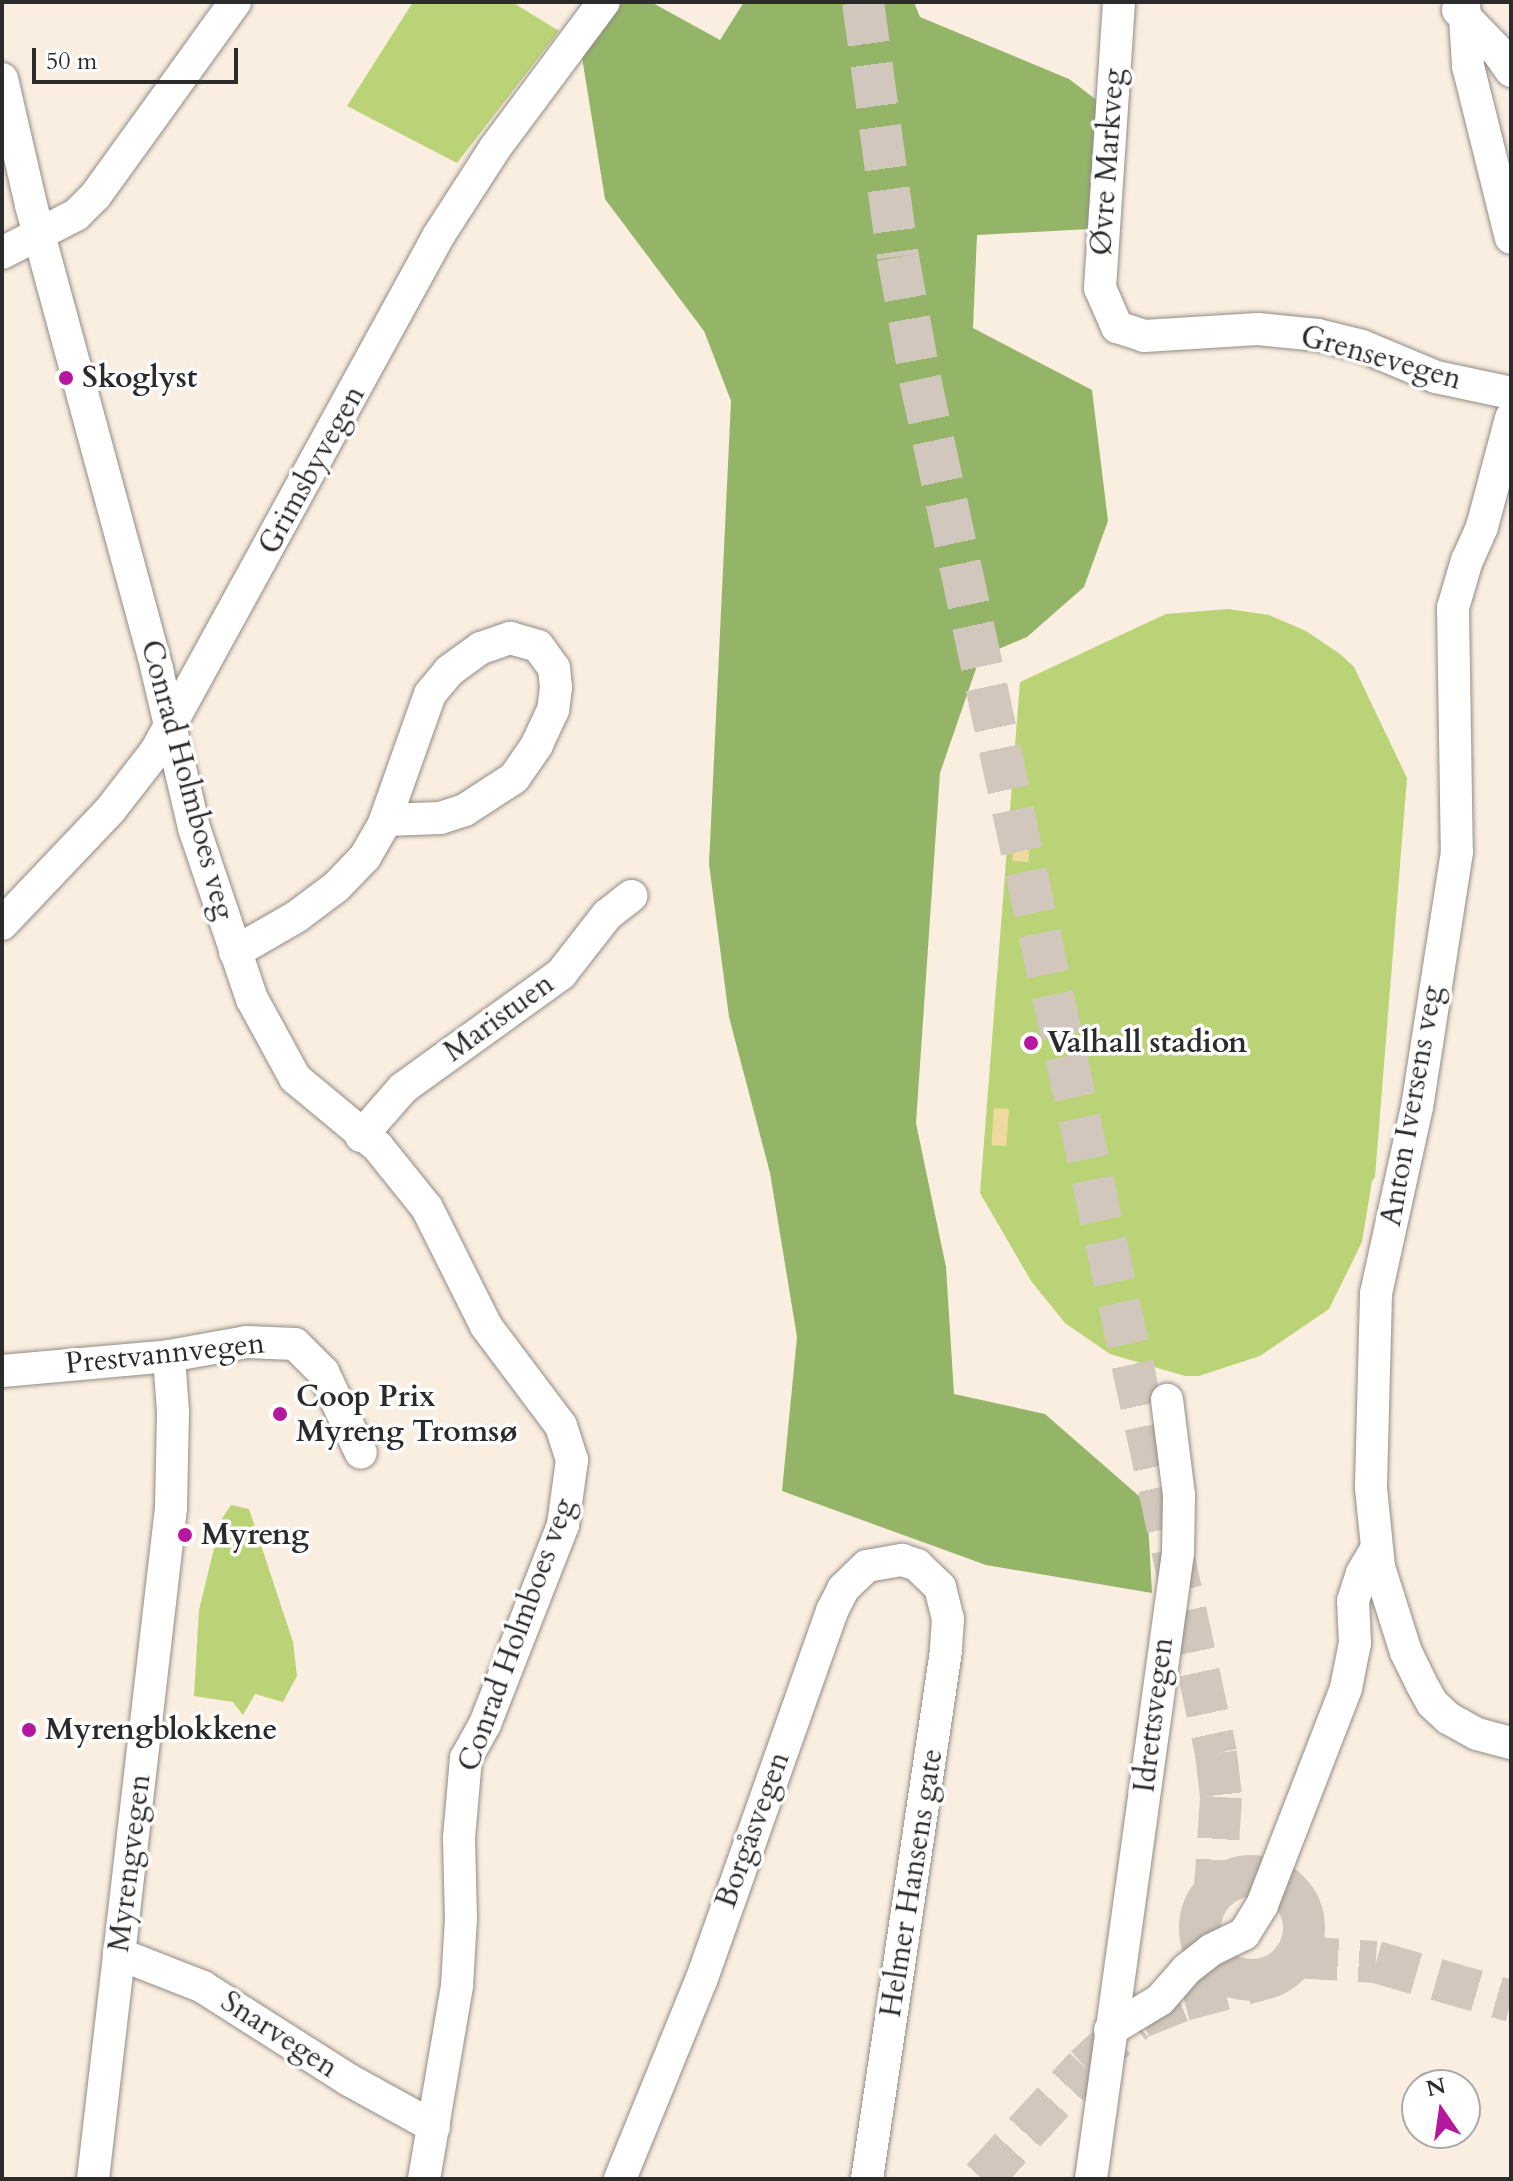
<!DOCTYPE html>
<html>
<head>
<meta charset="utf-8">
<style>
	body { margin:0 }
	#map { position:relative; width:1513px; height:2181px; overflow:hidden; background:#faeee0; font-family:Cardo,serif }
	div>[style] { position:absolute }
	.green>* { inset:0; background:#bbd377 }
	.forest>* { inset:0; background:#94b568 }
	.sand>* { inset:0; background:#eeda9e; transform-origin:0 0 }
	.major-tunnel>* { height:42px; margin-top:-21px; transform-origin:0; background:repeating-linear-gradient(90deg,#d1c7bc 0 42px,transparent 0 63px) }
	.major-tunnel>.ring { margin:-21px; padding:0; box-sizing:content-box; background:none; border:42px solid #d1c7bc; border-radius:50% }
	.roads { filter:drop-shadow(0 0 2px #928c86) drop-shadow(0 0 2px #928c86) }
	.minor>* { height:32px; margin:-16px; padding:0 16px; transform-origin:16px; border-radius:16px; background:#fff }
	.dots>* { width:22px; height:22px; translate:-50% -50%; box-sizing:border-box; border:4px solid #fff; border-radius:50% }
	span { translate:-50% -50%; white-space:nowrap; text-align:center; line-height:1.15; -webkit-text-stroke:7px #fff; paint-order:stroke }
	.street-label { font-size:30px; color:#2b2b2b }
	.poi-label { font-size:30px; color:#2b2b2b; font-weight:700 }
	.left { translate:0 -50%; text-align:left }
	.frame { position:absolute; inset:0; border:4px solid #2b2b2b; pointer-events:none }
	.north { position:absolute; left:1401px; top:2069px; width:80px; height:80px; box-sizing:border-box; background:#fff; border:2px solid #aaa; border-radius:50%; rotate:347deg; font-size:22px; font-weight:700; line-height:32px; text-align:center; color:#2b2b2b }
	.north::after { content:''; display:block; margin:auto; width:28px; height:36px; background:#b5179e; clip-path:polygon(50% 0,100% 100%,50% 72%,0 100%) }
	.scale { position:absolute; left:32px; top:48px; width:206px; height:36px; box-sizing:border-box; border:4px solid #2b2b2b; border-top:0; padding-left:10px; font-size:24px; line-height:28px; white-space:nowrap; color:#2b2b2b; -webkit-text-stroke:6px #fff; paint-order:stroke }
</style>
</head>
<body>
<div id="map">
	<div class="green">
		<div style="clip-path:polygon(413px 2px,512px 2px,559px 31px,457px 163px,347px 106px)"></div>
		<div style="clip-path:polygon(1228px 609px,1269px 615px,1306px 631px,1340px 654px,1354px 667px,1407px 778px,1375px 1177px,1372px 1181px,1362px 1242px,1329px 1309px,1260px 1356px,1199px 1376px,1185px 1376px,1110px 1354px,1065px 1323px,1031px 1281px,980px 1193px,1020px 682px,1166px 614px)"></div>
		<div style="clip-path:polygon(231px 1505px,249px 1509px,293px 1642px,297px 1676px,283px 1702px,255px 1694px,243px 1715px,233px 1702px,194px 1696px,199px 1610px,221px 1520px)"></div>
	</div>
	<div class="forest">
		<div style="clip-path:polygon(619px 2px,651px 2px,720px 40px,744px 2px,914px 2px,920px 17px,1069px 79px,1107px 108px,1108px 228px,977px 235px,973px 328px,1092px 390px,1108px 521px,1084px 587px,1027px 637px,980px 657px,940px 773px,916px 1123px,946px 1267px,954px 1394px,1045px 1414px,1147px 1503px,1152px 1593px,986px 1565px,782px 1491px,797px 1337px,770px 1173px,729px 1017px,709px 864px,731px 401px,704px 331px,605px 199px,579px 39px)"></div>
	</div>
	<div class="sand">
		<div style="left:1015px;top:824px;width:16px;height:37px;rotate:4deg"></div>
		<div style="left:994px;top:1108px;width:15px;height:37px;rotate:4deg"></div>
	</div>
	<div class="major-tunnel">
		<div style="left:863px;top:2px;width:257px;rotate:82.2deg"></div>
		<div style="left:898px;top:257px;width:124px;rotate:79.8deg"></div>
		<div style="left:920px;top:379px;width:1406px;rotate:77.84deg"></div>
		<div style="left:1216px;top:1753px;width:44px;rotate:83.5deg"></div>
		<div style="left:1221px;top:1797px;width:93px;rotate:93.7deg"></div>
		<div class="ring" style="left:1200px;top:1876px;width:62px;height:62px"></div>
		<div style="left:1296px;top:1957px;width:80px;rotate:3.6deg"></div>
		<div style="left:1376px;top:1962px;width:141px;rotate:16.1deg"></div>
		<div style="left:1141px;top:2017px;width:46px;rotate:-21.6deg"></div>
		<div style="left:1184px;top:2000px;width:78px;rotate:-14.9deg"></div>
		<div style="left:982px;top:2179px;width:152px;rotate:-47.4deg"></div>
		<div style="left:1085px;top:2067px;width:67px;rotate:-42.6deg"></div>
	</div>
	<div class="roads">
		<div class="minor">
			<div style="left:1119px;top:2px;width:287px;rotate:93.8deg"></div>
			<div style="left:1100px;top:288px;width:43px;rotate:66.4deg"></div>
			<div style="left:1117px;top:327px;width:28px;rotate:18deg"></div>
			<div style="left:1144px;top:336px;width:114px;rotate:-3.5deg"></div>
			<div style="left:1258px;top:329px;width:60px;rotate:5.7deg"></div>
			<div style="left:1318px;top:335px;width:45px;rotate:14deg"></div>
			<div style="left:1362px;top:346px;width:80px;rotate:22.7deg"></div>
			<div style="left:1436px;top:377px;width:77px;rotate:12deg"></div>
			<div style="left:1464px;top:2px;width:64px;rotate:86.4deg"></div>
			<div style="left:1468px;top:66px;width:177px;rotate:76deg"></div>
			<div style="left:1458px;top:10px;width:53px;rotate:45.8deg"></div>
			<div style="left:1495px;top:48px;width:28px;rotate:55deg"></div>
			<div style="left:2px;top:79px;width:129px;rotate:77deg"></div>
			<div style="left:31px;top:205px;width:482px;rotate:74.8deg"></div>
			<div style="left:157px;top:670px;width:162px;rotate:76.8deg"></div>
			<div style="left:194px;top:828px;width:181px;rotate:71.3deg"></div>
			<div style="left:252px;top:999px;width:90px;rotate:61.4deg"></div>
			<div style="left:295px;top:1078px;width:108px;rotate:39.7deg"></div>
			<div style="left:378px;top:1147px;width:78px;rotate:51.2deg"></div>
			<div style="left:427px;top:1208px;width:132px;rotate:63.4deg"></div>
			<div style="left:486px;top:1326px;width:125px;rotate:53.1deg"></div>
			<div style="left:561px;top:1426px;width:36px;rotate:72deg"></div>
			<div style="left:572px;top:1460px;width:66px;rotate:97.9deg"></div>
			<div style="left:563px;top:1525px;width:214px;rotate:111.4deg"></div>
			<div style="left:485px;top:1724px;width:39px;rotate:119deg"></div>
			<div style="left:466px;top:1758px;width:80px;rotate:95deg"></div>
			<div style="left:459px;top:1838px;width:80px;rotate:88.6deg"></div>
			<div style="left:461px;top:1918px;width:68px;rotate:93.4deg"></div>
			<div style="left:457px;top:1986px;width:196px;rotate:99.7deg"></div>
			<div style="left:2px;top:253px;width:83px;rotate:-27.2deg"></div>
			<div style="left:76px;top:215px;width:28px;rotate:-45deg"></div>
			<div style="left:96px;top:195px;width:238px;rotate:-54.2deg"></div>
			<div style="left:1511px;top:418px;width:113px;rotate:104.9deg"></div>
			<div style="left:1482px;top:527px;width:36px;rotate:114deg"></div>
			<div style="left:1467px;top:560px;width:50px;rotate:106.3deg"></div>
			<div style="left:1453px;top:608px;width:244px;rotate:89.1deg"></div>
			<div style="left:1457px;top:852px;width:258px;rotate:98.9deg"></div>
			<div style="left:1417px;top:1107px;width:191px;rotate:102.4deg"></div>
			<div style="left:1376px;top:1294px;width:194px;rotate:91.5deg"></div>
			<div style="left:1371px;top:1488px;width:79px;rotate:84.2deg"></div>
			<div style="left:1379px;top:1567px;width:89px;rotate:72.4deg"></div>
			<div style="left:1406px;top:1652px;width:34px;rotate:64deg"></div>
			<div style="left:1421px;top:1683px;width:23px;rotate:61deg"></div>
			<div style="left:1432px;top:1703px;width:22px;rotate:43deg"></div>
			<div style="left:1448px;top:1718px;width:33px;rotate:29deg"></div>
			<div style="left:1477px;top:1734px;width:35px;rotate:15deg"></div>
			<div style="left:2px;top:924px;width:158px;rotate:-46.5deg"></div>
			<div style="left:111px;top:809px;width:73px;rotate:-52.2deg"></div>
			<div style="left:156px;top:751px;width:589px;rotate:-61.26deg"></div>
			<div style="left:439px;top:235px;width:103px;rotate:-57.2deg"></div>
			<div style="left:495px;top:148px;width:182px;rotate:-53.3deg"></div>
			<div style="left:235px;top:952px;width:70px;rotate:-29.8deg"></div>
			<div style="left:296px;top:917px;width:50px;rotate:-36.9deg"></div>
			<div style="left:336px;top:887px;width:42px;rotate:-46deg"></div>
			<div style="left:365px;top:857px;width:36px;rotate:-60deg"></div>
			<div style="left:383px;top:826px;width:140px;rotate:-70.4deg"></div>
			<div style="left:430px;top:694px;width:30px;rotate:-50deg"></div>
			<div style="left:449px;top:671px;width:39px;rotate:-36deg"></div>
			<div style="left:481px;top:648px;width:31px;rotate:-19deg"></div>
			<div style="left:510px;top:638px;width:29px;rotate:16deg"></div>
			<div style="left:538px;top:646px;width:27px;rotate:54deg"></div>
			<div style="left:554px;top:668px;width:19px;rotate:84deg"></div>
			<div style="left:556px;top:687px;width:23px;rotate:97deg"></div>
			<div style="left:553px;top:710px;width:38px;rotate:115deg"></div>
			<div style="left:537px;top:745px;width:40px;rotate:124.9deg"></div>
			<div style="left:514px;top:778px;width:59px;rotate:146.9deg"></div>
			<div style="left:465px;top:810px;width:26px;rotate:162deg"></div>
			<div style="left:440px;top:818px;width:54px;rotate:177.9deg"></div>
			<div style="left:361px;top:1136px;width:64px;rotate:-48.8deg"></div>
			<div style="left:403px;top:1088px;width:195px;rotate:-35.8deg"></div>
			<div style="left:561px;top:974px;width:75px;rotate:-52.1deg"></div>
			<div style="left:607px;top:915px;width:31px;rotate:-38deg"></div>
			<div style="left:2px;top:1371px;width:168px;rotate:-5.1deg"></div>
			<div style="left:169px;top:1356px;width:79px;rotate:-10.2deg"></div>
			<div style="left:247px;top:1342px;width:48px;rotate:2.4deg"></div>
			<div style="left:295px;top:1344px;width:40px;rotate:45deg"></div>
			<div style="left:323px;top:1372px;width:89px;rotate:64.9deg"></div>
			<div style="left:119px;top:1954px;width:90px;rotate:21.4deg"></div>
			<div style="left:203px;top:1987px;width:173px;rotate:32.5deg"></div>
			<div style="left:349px;top:2080px;width:97px;rotate:28.9deg"></div>
			<div style="left:1110px;top:2030px;width:58px;rotate:-31deg"></div>
			<div style="left:1160px;top:2000px;width:41px;rotate:-48.9deg"></div>
			<div style="left:1187px;top:1969px;width:31px;rotate:-38deg"></div>
			<div style="left:1211px;top:1950px;width:37px;rotate:-26deg"></div>
			<div style="left:1244px;top:1934px;width:34px;rotate:-58deg"></div>
			<div style="left:1262px;top:1905px;width:233px;rotate:-68.8deg"></div>
			<div style="left:1346px;top:1688px;width:46px;rotate:-78.7deg"></div>
			<div style="left:1355px;top:1643px;width:42px;rotate:-92.7deg"></div>
			<div style="left:1353px;top:1601px;width:29px;rotate:-72deg"></div>
			<div style="left:1362px;top:1573px;width:27px;rotate:-59deg"></div>
			<div style="left:93px;top:2179px;width:676px;rotate:-83.37deg"></div>
			<div style="left:171px;top:1508px;width:96px;rotate:-88.8deg"></div>
			<div style="left:173px;top:1412px;width:56px;rotate:-94.1deg"></div>
			<div style="left:620px;top:2179px;width:214px;rotate:-67.8deg"></div>
			<div style="left:701px;top:1981px;width:393px;rotate:-70.5deg"></div>
			<div style="left:832px;top:1611px;width:25px;rotate:-63deg"></div>
			<div style="left:843px;top:1589px;width:33px;rotate:-44deg"></div>
			<div style="left:867px;top:1566px;width:36px;rotate:-10deg"></div>
			<div style="left:902px;top:1560px;width:16px;rotate:18deg"></div>
			<div style="left:917px;top:1565px;width:32px;rotate:44deg"></div>
			<div style="left:940px;top:1587px;width:33px;rotate:76deg"></div>
			<div style="left:948px;top:1619px;width:32px;rotate:94deg"></div>
			<div style="left:946px;top:1651px;width:534px;rotate:98.51deg"></div>
			<div style="left:1091px;top:2179px;width:632px;rotate:-82.09deg"></div>
			<div style="left:1178px;top:1553px;width:58px;rotate:-89deg"></div>
			<div style="left:1179px;top:1495px;width:96px;rotate:-97.2deg"></div>
		</div>
	</div>
	<div class="dots">
		<div style="left:66px;top:378px;background:#b5179e"></div>
		<div style="left:1031px;top:1043px;background:#b5179e"></div>
		<div style="left:280px;top:1414px;background:#b5179e"></div>
		<div style="left:185px;top:1535px;background:#b5179e"></div>
		<div style="left:29px;top:1730px;background:#b5179e"></div>
	</div>
	<div class="street-label">
		<span style="left:1108px;top:162px;rotate:-86deg">Øvre Markveg</span>
		<span style="left:1381px;top:358px;rotate:16deg">Grensevegen</span>
		<span style="left:312px;top:470px;rotate:-61deg">Grimsbyvegen</span>
		<span style="left:187px;top:780px;rotate:75deg">Conrad Holmboes veg</span>
		<span style="left:499px;top:1018px;rotate:-36deg">Maristuen</span>
		<span style="left:1412px;top:1106px;rotate:-80deg">Anton Iversens veg</span>
		<span style="left:165px;top:1354px;rotate:-6deg">Prestvannvegen</span>
		<span style="left:517px;top:1635px;rotate:-70deg">Conrad Holmboes veg</span>
		<span style="left:1154px;top:1715px;rotate:-83deg">Idrettsvegen</span>
		<span style="left:753px;top:1830px;rotate:-70deg">Borgåsvegen</span>
		<span style="left:130px;top:1863px;rotate:-83deg">Myrengvegen</span>
		<span style="left:912px;top:1883px;rotate:-81deg">Helmer Hansens gate</span>
		<span style="left:279px;top:2035px;rotate:33deg">Snarvegen</span>
	</div>
	<div class="poi-label">
		<span class="left" style="left:82px;top:378px">Skoglyst</span>
		<span class="left" style="left:1047px;top:1043px">Valhall stadion</span>
		<span class="left" style="left:296px;top:1414px">Coop Prix<br>Myreng Tromsø</span>
		<span class="left" style="left:201px;top:1535px">Myreng</span>
		<span class="left" style="left:45px;top:1730px">Myrengblokkene</span>
	</div>
	<div class="frame"></div>
	<div class="north">N</div>
	<div class="scale">50 m</div>
</div>
</body>
</html>
